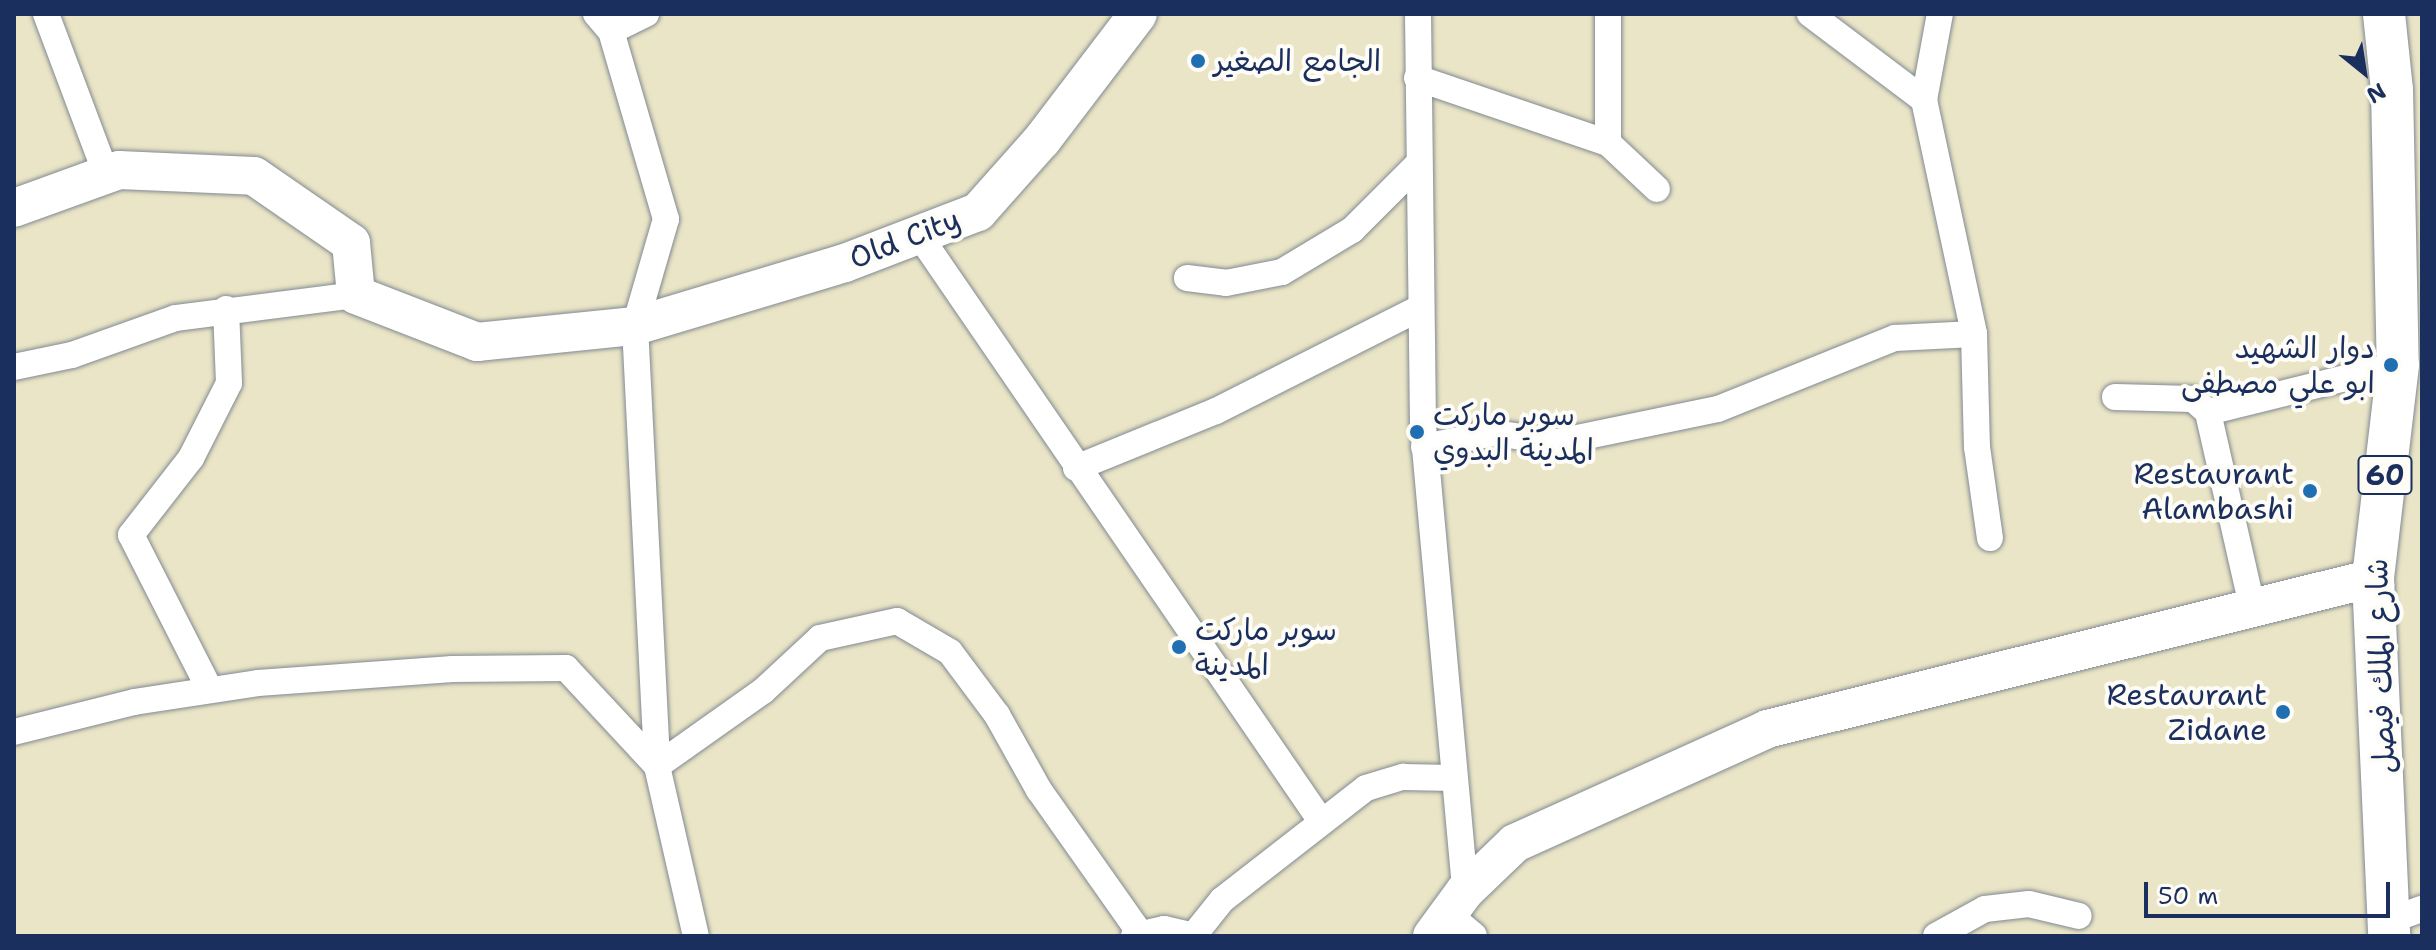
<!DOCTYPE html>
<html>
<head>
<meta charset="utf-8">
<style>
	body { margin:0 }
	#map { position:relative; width:2436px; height:950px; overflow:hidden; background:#eae5c6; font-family:"Shantell Sans","Playpen Sans Arabic",sans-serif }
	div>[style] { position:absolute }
	.roads { filter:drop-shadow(0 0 2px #828a92) drop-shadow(0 0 2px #828a92) }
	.street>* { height:26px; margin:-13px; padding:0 13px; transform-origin:13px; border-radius:13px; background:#fff }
	.secondary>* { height:38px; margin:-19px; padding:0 19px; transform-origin:19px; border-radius:19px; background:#fff }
	.primary>* { height:42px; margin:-21px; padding:0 21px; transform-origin:21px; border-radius:21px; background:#fff }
	.dots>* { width:22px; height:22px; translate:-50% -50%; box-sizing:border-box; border:4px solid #fdfcf7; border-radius:50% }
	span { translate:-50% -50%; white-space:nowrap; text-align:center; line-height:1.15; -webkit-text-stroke:8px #fdfcf7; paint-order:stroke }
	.shield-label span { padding:2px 6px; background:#fdfcf7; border:2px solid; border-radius:6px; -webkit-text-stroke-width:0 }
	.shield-label { font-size:28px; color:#1b2f5e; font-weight:700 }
	.poi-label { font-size:30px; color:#1b2f5e }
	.left { translate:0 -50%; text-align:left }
	.right { translate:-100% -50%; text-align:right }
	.street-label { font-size:30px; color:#1b2f5e }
	.frame { position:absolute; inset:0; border:16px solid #1b2f5e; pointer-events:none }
	.north { position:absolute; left:2324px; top:32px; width:80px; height:80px; -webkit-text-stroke:6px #fdfcf7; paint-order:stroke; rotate:150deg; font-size:22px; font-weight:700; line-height:32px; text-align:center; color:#1b2f5e }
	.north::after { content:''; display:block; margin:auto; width:28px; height:36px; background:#1b2f5e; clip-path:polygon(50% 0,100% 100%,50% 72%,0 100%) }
	.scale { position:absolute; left:2144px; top:882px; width:246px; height:36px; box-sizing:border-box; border:4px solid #1b2f5e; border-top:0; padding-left:10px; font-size:24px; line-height:28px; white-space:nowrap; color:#1b2f5e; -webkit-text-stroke:6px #fdfcf7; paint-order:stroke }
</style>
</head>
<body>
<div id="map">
	<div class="roads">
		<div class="street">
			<div style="left:46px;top:14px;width:171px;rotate:69.4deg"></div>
			<div style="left:596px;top:14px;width:23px;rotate:49deg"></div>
			<div style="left:611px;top:31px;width:196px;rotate:73.7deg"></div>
			<div style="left:666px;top:219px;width:111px;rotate:106.2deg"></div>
			<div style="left:635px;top:326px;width:441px;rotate:87.1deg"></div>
			<div style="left:657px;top:766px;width:174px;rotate:77.1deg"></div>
			<div style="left:1418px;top:14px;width:412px;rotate:89.3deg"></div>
			<div style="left:1423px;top:426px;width:467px;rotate:84.8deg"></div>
			<div style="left:1608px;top:14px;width:129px;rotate:90deg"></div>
			<div style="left:1810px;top:14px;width:143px;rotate:37deg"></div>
			<div style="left:1924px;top:100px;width:239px;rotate:77.9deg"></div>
			<div style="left:1974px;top:334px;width:113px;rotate:88.5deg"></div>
			<div style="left:1977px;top:447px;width:92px;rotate:81.9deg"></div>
			<div style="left:611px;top:31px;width:39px;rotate:-26deg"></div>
			<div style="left:1417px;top:78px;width:202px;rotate:18.8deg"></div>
			<div style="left:1608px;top:143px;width:67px;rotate:43.2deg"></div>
			<div style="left:1924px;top:100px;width:87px;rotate:-79.5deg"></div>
			<div style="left:919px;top:235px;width:711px;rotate:55.55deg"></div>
			<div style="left:1187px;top:278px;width:39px;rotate:7deg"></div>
			<div style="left:1226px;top:283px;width:57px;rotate:-11.1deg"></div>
			<div style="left:1282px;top:272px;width:82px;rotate:-31deg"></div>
			<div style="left:1352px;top:230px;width:92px;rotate:-45deg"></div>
			<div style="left:14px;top:367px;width:59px;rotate:-11.7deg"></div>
			<div style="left:72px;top:355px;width:110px;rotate:-19.6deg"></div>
			<div style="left:176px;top:318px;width:181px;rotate:-7.3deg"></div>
			<div style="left:2115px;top:397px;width:78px;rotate:1.5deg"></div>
			<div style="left:2193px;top:399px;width:20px;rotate:41deg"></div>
			<div style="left:1424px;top:447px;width:71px;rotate:-11.3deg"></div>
			<div style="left:1494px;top:433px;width:65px;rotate:8deg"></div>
			<div style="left:1558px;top:442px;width:163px;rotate:-11.7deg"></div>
			<div style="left:1718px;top:409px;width:191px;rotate:-21.9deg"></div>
			<div style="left:1895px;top:338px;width:79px;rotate:-2.9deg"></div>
			<div style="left:1076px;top:468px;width:151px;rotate:-22.2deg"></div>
			<div style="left:1216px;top:411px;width:229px;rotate:-26.8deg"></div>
			<div style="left:2252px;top:606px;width:199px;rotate:-102.8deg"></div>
			<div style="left:2208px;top:412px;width:196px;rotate:-13.9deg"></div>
			<div style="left:210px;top:690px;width:174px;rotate:-117deg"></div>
			<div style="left:131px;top:535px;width:98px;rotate:-52.1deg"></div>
			<div style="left:191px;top:458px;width:84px;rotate:-63.1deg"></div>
			<div style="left:229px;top:383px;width:74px;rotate:-92.3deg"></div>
			<div style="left:14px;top:732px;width:124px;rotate:-14deg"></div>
			<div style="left:134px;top:702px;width:125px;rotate:-8.7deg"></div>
			<div style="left:258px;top:683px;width:195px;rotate:-4.1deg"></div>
			<div style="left:452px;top:669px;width:114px;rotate:-0.5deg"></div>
			<div style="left:566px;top:668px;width:134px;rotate:47.1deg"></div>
			<div style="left:657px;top:766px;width:130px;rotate:-35.3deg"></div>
			<div style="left:763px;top:691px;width:78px;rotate:-42.9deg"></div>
			<div style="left:820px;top:638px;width:79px;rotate:-12.4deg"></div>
			<div style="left:897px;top:621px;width:61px;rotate:30.3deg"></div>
			<div style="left:950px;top:652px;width:79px;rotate:53.3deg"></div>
			<div style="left:997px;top:715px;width:86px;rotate:60.8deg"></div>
			<div style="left:1039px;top:790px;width:175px;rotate:54.8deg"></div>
			<div style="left:1447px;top:913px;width:35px;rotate:40deg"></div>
			<div style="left:2391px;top:920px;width:33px;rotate:-20deg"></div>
			<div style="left:1194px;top:935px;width:45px;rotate:-51.3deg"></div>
			<div style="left:1222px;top:900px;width:182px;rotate:-37.9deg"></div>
			<div style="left:1366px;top:788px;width:39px;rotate:-17deg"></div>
			<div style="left:1403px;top:777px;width:50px;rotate:1.1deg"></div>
			<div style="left:1134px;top:936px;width:31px;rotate:-13deg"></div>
			<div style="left:1164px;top:929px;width:32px;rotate:13deg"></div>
			<div style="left:1936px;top:936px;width:56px;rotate:-28.9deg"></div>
			<div style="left:1985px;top:909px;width:44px;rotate:-6.5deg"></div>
			<div style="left:2029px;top:904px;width:51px;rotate:13.5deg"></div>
		</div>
		<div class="secondary">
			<div style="left:14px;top:208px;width:112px;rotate:-19.9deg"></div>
			<div style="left:119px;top:170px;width:135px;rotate:2.5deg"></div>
			<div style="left:254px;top:176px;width:118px;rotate:34.6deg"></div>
			<div style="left:351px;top:243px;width:52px;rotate:84.5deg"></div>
			<div style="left:356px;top:295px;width:130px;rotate:21.2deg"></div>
			<div style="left:477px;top:342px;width:159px;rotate:-5.8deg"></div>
			<div style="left:635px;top:326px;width:219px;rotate:-16.7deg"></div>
			<div style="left:845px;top:263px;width:142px;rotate:-21deg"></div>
			<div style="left:978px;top:212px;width:96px;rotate:-48.4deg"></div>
			<div style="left:1042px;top:140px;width:158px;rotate:-52.7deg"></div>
			<div style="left:1432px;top:936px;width:56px;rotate:-53.7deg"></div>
			<div style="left:1465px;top:891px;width:69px;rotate:-43.8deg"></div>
			<div style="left:1515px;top:843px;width:277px;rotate:-24.3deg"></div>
			<div style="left:1767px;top:729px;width:625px;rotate:-13.99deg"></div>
		</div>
		<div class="primary">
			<div style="left:2384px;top:14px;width:76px;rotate:84deg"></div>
			<div style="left:2392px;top:90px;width:275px;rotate:88.8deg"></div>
			<div style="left:2398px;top:365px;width:214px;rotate:96.7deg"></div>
			<div style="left:2373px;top:578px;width:358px;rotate:87.4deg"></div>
		</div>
	</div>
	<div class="dots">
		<div style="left:1198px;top:61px;background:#1f6fb2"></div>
		<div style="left:2391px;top:365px;background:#1f6fb2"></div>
		<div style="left:1417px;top:432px;background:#1f6fb2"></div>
		<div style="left:2310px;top:491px;background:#1f6fb2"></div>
		<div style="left:1179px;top:647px;background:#1f6fb2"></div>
		<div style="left:2283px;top:712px;background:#1f6fb2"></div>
	</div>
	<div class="shield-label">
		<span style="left:2385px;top:475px">60</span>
	</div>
	<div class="poi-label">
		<span class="left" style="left:1214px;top:61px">الجامع الصغير</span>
		<span class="right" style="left:2375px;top:365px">دوار الشهيد<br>ابو علي مصطفى</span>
		<span class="left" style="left:1433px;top:432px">سوبر ماركت<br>المدينة البدوي</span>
		<span class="right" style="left:2294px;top:491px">Restaurant<br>Alambashi</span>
		<span class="left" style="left:1195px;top:647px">سوبر ماركت<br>المدينة</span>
		<span class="right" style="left:2267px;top:712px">Restaurant<br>Zidane</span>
	</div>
	<div class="street-label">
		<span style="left:905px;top:239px;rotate:-21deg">Old City</span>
		<span style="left:2381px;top:666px;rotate:-92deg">شارع الملك فيصل</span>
	</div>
	<div class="frame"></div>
	<div class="north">N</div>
	<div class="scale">50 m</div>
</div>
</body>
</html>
